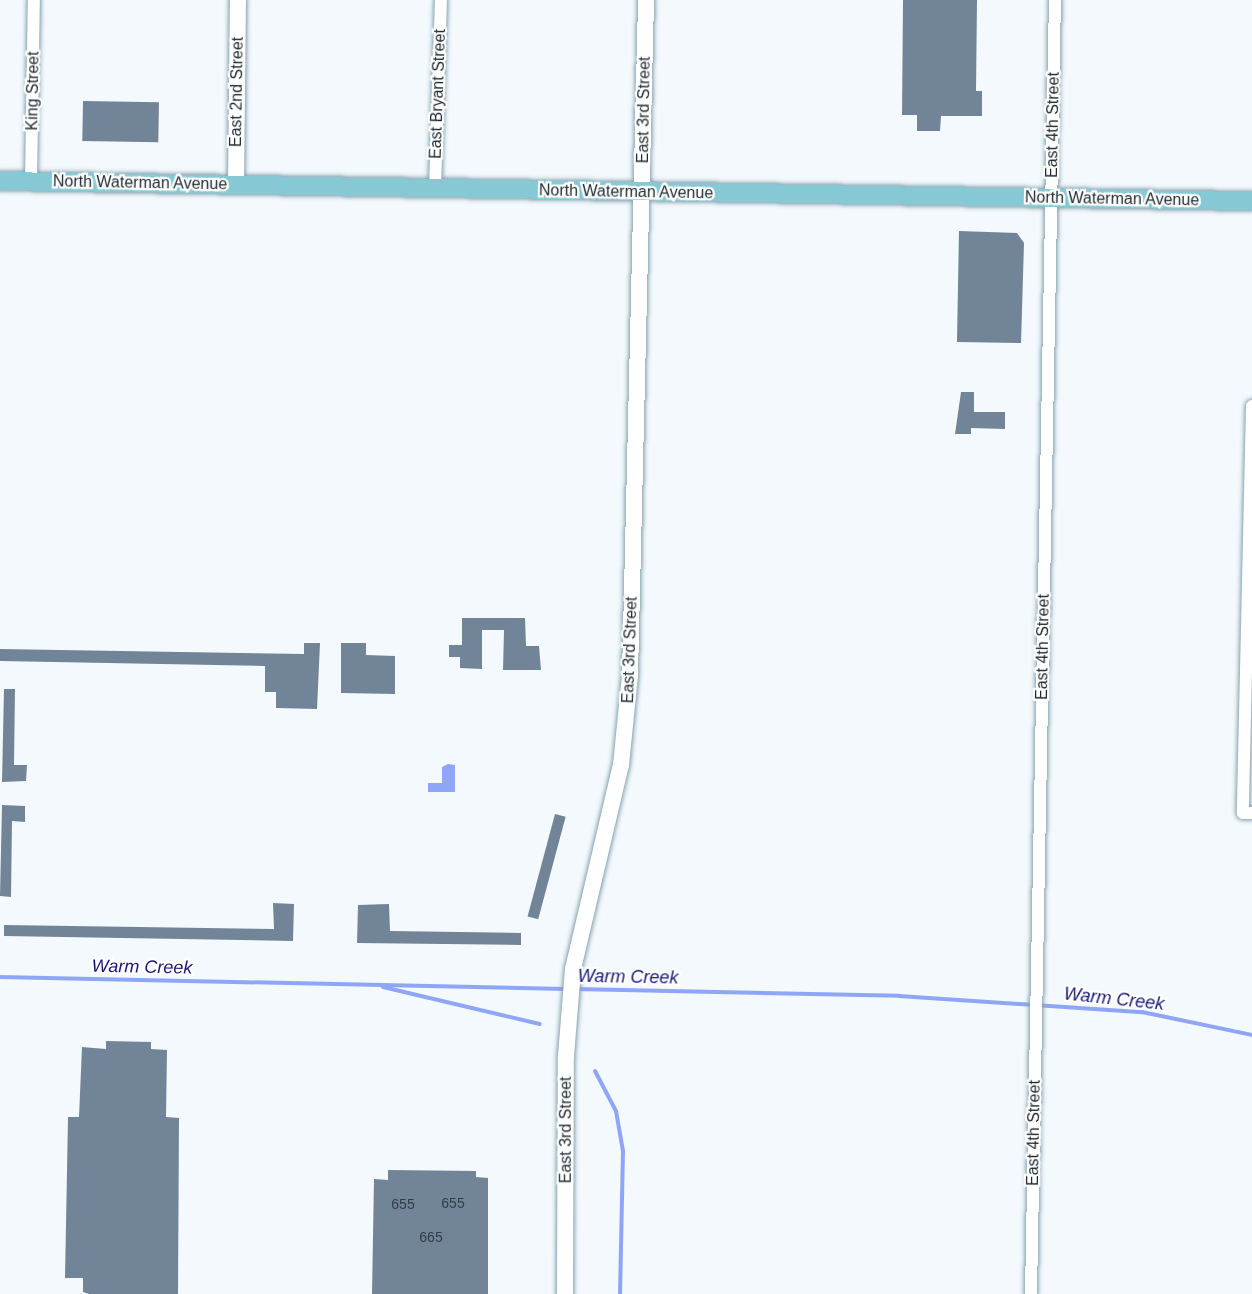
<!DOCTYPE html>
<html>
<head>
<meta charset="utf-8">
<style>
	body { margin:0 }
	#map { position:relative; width:1252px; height:1294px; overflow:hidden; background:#f3f9fc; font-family:Arial,sans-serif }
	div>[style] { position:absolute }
	.water>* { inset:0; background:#8fa5f7 }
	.stream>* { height:4px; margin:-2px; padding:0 2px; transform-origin:2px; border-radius:2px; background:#8fa5f7 }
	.building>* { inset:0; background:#718498; transform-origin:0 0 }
	.roads { filter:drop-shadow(0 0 2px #86a2b1) drop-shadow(0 0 2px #86a2b1) }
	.street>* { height:12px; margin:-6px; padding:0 6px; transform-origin:6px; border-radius:6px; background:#fff }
	.secondary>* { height:16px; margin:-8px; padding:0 8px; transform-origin:8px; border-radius:8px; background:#fff }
	.primary>* { height:18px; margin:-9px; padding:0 9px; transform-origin:9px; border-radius:9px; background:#86c9d4 }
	span { translate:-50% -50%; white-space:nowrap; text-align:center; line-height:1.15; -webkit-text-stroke:4.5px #fff; paint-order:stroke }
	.number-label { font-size:14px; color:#313e48 }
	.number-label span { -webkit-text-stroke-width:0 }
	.street-label { font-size:16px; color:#1c272d }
	.water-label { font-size:18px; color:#171674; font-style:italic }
</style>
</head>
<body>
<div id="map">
	<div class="water">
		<div style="clip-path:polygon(448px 764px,455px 765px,455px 792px,428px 792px,428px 783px,442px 783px,442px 767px)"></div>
	</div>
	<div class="stream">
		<div style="left:0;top:977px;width:567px;rotate:1.21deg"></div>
		<div style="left:383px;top:987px;width:161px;rotate:13.3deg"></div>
		<div style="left:575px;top:989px;width:324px;rotate:1.2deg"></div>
		<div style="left:899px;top:996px;width:244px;rotate:3.8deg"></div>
		<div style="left:1142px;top:1012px;width:112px;rotate:11.8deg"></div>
		<div style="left:595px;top:1071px;width:45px;rotate:62.3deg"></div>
		<div style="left:616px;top:1111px;width:41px;rotate:80.1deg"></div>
		<div style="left:623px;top:1151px;width:143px;rotate:91.2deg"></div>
	</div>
	<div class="building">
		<div style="clip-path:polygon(903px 0,977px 0,976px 91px,982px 91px,982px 116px,941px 116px,940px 131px,917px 131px,917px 115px,902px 115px)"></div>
		<div style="left:83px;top:101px;width:76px;height:40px;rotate:1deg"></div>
		<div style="clip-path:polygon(959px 231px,1017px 233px,1024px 243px,1021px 343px,957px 342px)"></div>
		<div style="clip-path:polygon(961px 392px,974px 392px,974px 412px,1005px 412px,1005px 429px,971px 428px,971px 434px,955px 434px)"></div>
		<div style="clip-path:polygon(462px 618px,525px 618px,526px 646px,539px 646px,541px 670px,503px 670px,504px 630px,482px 630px,482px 669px,460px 668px,460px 657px,449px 657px,449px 645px,462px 645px)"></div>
		<div style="clip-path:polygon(304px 643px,320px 643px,317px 709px,276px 708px,276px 692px,265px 692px,265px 666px,0 661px,0 649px,304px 654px)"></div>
		<div style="clip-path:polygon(341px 643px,366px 643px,366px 655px,395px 656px,395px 694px,341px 693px)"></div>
		<div style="clip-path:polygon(4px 689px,15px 689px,14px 765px,27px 765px,26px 781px,2px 782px)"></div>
		<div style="clip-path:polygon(2px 805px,25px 806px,25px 822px,12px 821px,11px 897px,0 896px)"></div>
		<div style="left:555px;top:814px;width:11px;height:106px;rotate:15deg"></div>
		<div style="clip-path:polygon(273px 903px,294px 904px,293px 941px,4px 936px,4px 925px,274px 929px)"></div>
		<div style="clip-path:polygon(389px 904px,390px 931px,521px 933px,521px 945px,357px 943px,358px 905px)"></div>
		<div style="clip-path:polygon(106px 1041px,151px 1042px,151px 1049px,167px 1050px,166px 1117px,179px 1118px,178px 1294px,89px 1294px,83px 1292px,83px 1278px,65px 1278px,68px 1117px,79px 1117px,82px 1047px,106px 1049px)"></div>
		<div style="clip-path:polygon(388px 1170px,476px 1171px,476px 1177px,488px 1178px,488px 1294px,372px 1294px,374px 1179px,388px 1180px)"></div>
	</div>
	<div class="roads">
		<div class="street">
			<div style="left:31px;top:181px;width:181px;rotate:-89.1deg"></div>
			<div style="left:435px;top:189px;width:189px;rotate:-88.2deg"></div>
			<div style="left:1252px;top:406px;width:407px;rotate:91.3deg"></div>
			<div style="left:1243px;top:813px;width:9px"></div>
			<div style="left:1031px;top:1294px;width:1294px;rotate:-88.94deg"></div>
		</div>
		<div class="secondary">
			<div style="left:236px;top:185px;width:185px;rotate:-89.4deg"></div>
			<div style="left:565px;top:1294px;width:238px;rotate:-89.8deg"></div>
			<div style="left:566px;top:1056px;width:87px;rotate:-85.4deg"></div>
			<div style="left:573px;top:969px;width:210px;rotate:-76.8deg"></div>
			<div style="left:621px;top:765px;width:90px;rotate:-84.3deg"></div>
			<div style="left:630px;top:675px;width:675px;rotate:-88.64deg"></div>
		</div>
		<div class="primary">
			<div style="left:0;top:181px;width:1252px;rotate:0.92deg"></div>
		</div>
	</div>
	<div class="number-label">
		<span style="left:453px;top:1203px">655</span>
		<span style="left:403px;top:1204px">655</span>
		<span style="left:431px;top:1237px">665</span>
	</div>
	<div class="street-label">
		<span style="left:33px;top:91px;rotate:-89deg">King Street</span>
		<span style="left:237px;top:92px;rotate:-89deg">East 2nd Street</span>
		<span style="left:438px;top:94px;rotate:-88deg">East Bryant Street</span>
		<span style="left:644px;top:110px;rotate:-89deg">East 3rd Street</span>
		<span style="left:1053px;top:125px;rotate:-89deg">East 4th Street</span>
		<span style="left:140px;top:183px;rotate:1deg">North Waterman Avenue</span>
		<span style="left:626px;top:192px;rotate:1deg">North Waterman Avenue</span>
		<span style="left:1112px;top:199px;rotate:1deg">North Waterman Avenue</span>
		<span style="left:1043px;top:647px;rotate:-89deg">East 4th Street</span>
		<span style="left:630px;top:650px;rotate:-88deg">East 3rd Street</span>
		<span style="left:566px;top:1130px;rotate:-90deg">East 3rd Street</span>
		<span style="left:1034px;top:1133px;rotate:-89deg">East 4th Street</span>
	</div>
	<div class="water-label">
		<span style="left:142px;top:967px;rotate:1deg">Warm Creek</span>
		<span style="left:628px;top:977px;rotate:1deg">Warm Creek</span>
		<span style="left:1114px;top:999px;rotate:6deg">Warm Creek</span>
	</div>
</div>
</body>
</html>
